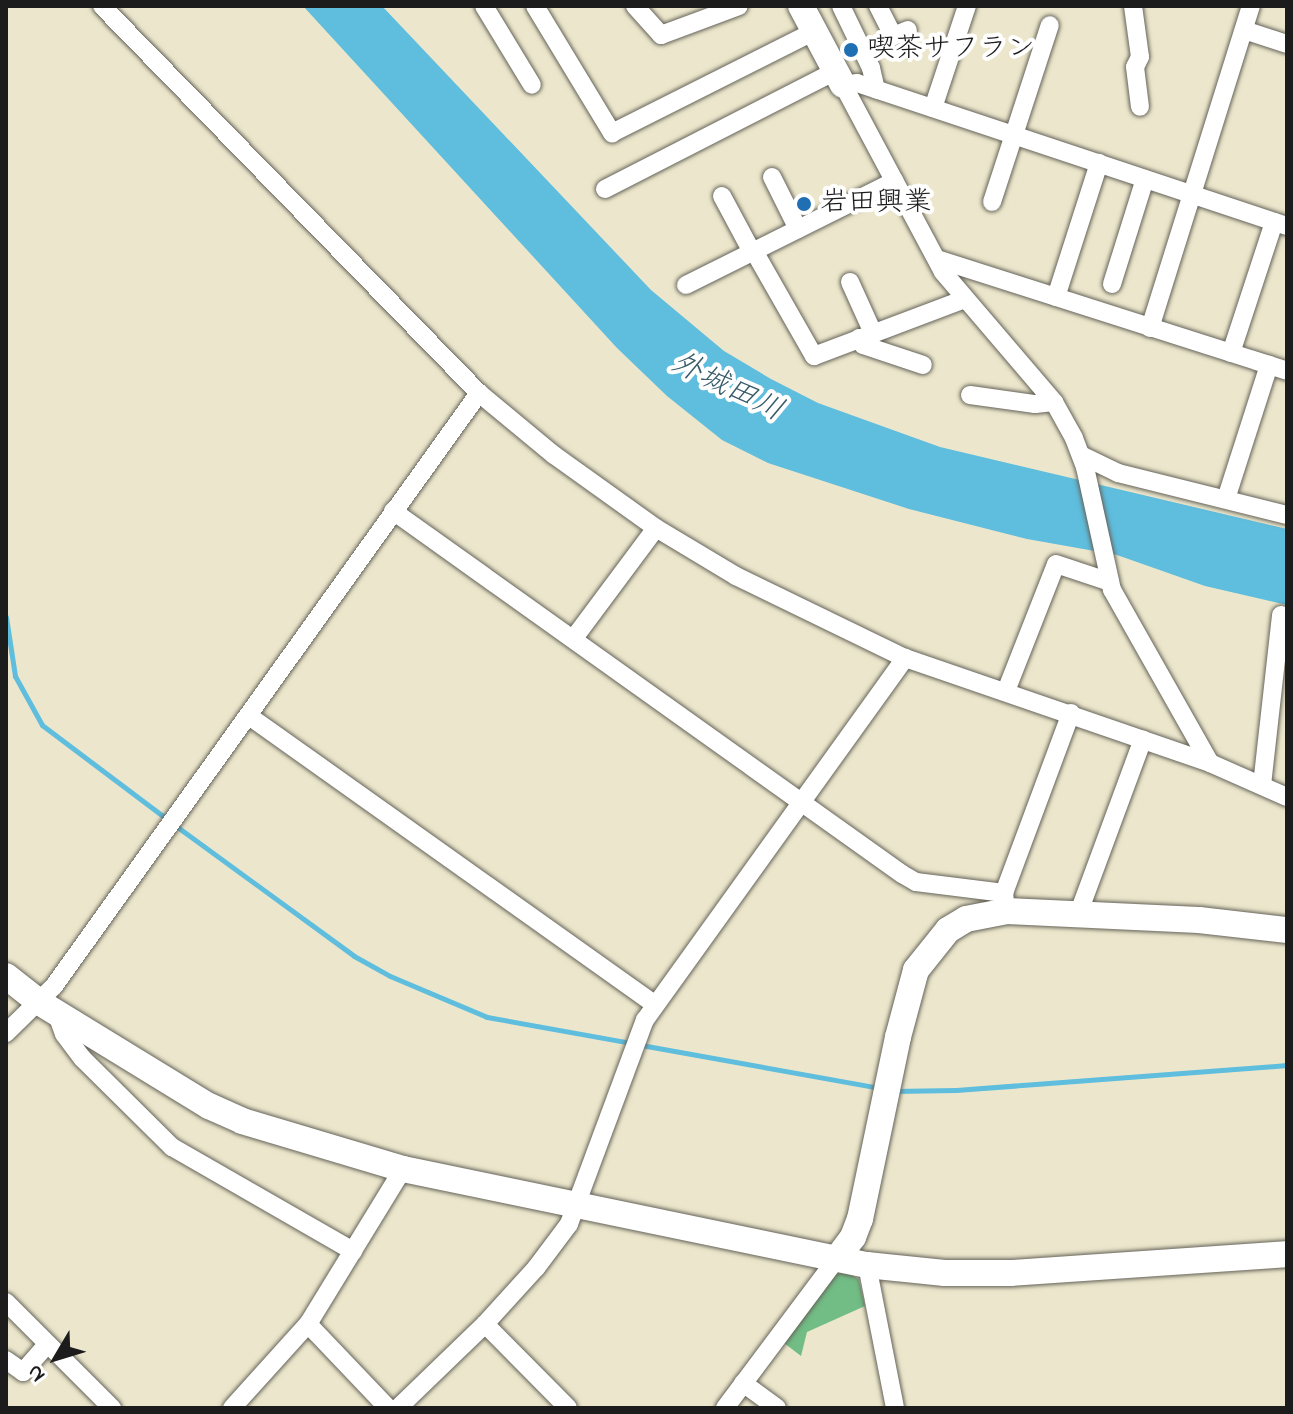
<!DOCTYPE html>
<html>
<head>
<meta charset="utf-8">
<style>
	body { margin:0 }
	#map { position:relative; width:1293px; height:1414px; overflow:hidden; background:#ece7cc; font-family:"Indie Flower","Klee One",sans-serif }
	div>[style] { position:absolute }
	.forest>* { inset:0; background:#72bd85 }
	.water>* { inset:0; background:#5fbddd }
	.stream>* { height:5px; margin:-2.5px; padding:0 2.5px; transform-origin:2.5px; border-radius:2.5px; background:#5fbddd }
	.roads { filter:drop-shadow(0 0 2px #65635a) drop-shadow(0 0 2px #65635a) }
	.street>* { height:18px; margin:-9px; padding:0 9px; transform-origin:9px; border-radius:9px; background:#fff }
	.secondary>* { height:26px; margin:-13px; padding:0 13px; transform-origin:13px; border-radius:13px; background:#fff }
	.dots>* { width:22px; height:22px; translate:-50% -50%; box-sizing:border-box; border:4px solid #fff; border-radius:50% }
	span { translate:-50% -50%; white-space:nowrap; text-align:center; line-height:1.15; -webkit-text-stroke:8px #fff; paint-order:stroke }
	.poi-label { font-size:28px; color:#1c1c1c }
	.left { translate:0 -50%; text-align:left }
	.water-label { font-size:30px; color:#375c69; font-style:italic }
	.frame { position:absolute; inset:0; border:8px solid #1c1c1c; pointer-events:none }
	.north { position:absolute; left:16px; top:1318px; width:80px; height:80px; -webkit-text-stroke:6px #fff; paint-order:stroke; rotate:232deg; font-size:22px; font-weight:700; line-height:32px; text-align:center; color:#1c1c1c }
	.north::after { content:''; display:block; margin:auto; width:28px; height:36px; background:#1c1c1c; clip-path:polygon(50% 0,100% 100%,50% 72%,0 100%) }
</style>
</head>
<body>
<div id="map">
	<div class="forest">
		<div style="clip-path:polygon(848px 1272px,859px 1280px,865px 1306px,807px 1332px,801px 1356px,784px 1343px,835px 1274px)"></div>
	</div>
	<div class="water">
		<div style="clip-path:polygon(303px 6px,382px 6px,651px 290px,724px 351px,771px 379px,818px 403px,940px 447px,1287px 529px,1287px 605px,1205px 586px,1117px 555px,1027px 539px,909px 509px,768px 463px,722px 440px,667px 396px,617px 348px)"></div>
	</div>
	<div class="stream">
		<div style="left:6px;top:617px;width:60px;rotate:81.3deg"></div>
		<div style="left:15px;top:676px;width:56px;rotate:61.1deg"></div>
		<div style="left:42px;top:725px;width:158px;rotate:37deg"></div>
		<div style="left:176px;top:826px;width:220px;rotate:36.1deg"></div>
		<div style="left:354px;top:956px;width:41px;rotate:29.1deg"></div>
		<div style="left:390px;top:976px;width:105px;rotate:22.9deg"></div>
		<div style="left:487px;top:1017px;width:146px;rotate:10.2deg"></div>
		<div style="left:641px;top:1045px;width:242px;rotate:10.2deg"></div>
		<div style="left:893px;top:1091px;width:63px;rotate:-0.9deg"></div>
		<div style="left:956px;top:1090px;width:332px;rotate:-4.3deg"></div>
	</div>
	<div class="roads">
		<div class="street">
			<div style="left:102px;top:6px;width:540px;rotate:45.75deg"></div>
			<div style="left:479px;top:393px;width:97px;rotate:39.6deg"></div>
			<div style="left:554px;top:455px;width:125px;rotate:35.6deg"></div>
			<div style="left:656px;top:528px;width:93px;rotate:31deg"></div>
			<div style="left:736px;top:576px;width:188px;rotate:25.9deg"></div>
			<div style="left:905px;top:658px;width:323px;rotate:19deg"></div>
			<div style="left:1210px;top:763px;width:84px;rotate:23.8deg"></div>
			<div style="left:484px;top:6px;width:92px;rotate:58.7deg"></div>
			<div style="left:535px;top:6px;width:149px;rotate:58.8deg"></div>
			<div style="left:612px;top:133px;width:227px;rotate:-26.7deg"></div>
			<div style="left:635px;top:6px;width:39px;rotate:48deg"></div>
			<div style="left:661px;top:35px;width:83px;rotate:-20.4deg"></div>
			<div style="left:841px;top:6px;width:69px;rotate:64.2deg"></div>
			<div style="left:871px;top:68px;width:22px;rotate:77deg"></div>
			<div style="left:878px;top:6px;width:34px;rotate:63deg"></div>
			<div style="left:893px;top:36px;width:16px;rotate:-22deg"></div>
			<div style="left:1133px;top:6px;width:51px;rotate:82.2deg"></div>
			<div style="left:1140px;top:57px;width:11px;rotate:117deg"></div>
			<div style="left:1135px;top:67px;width:40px;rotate:82.9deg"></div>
			<div style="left:1244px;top:30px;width:45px;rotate:18deg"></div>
			<div style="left:933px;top:108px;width:108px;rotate:-71.6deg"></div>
			<div style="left:772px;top:177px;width:58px;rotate:63.4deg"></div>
			<div style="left:605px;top:189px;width:259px;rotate:-27.1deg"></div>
			<div style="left:722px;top:196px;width:64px;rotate:61.8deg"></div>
			<div style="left:992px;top:202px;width:186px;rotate:-71.9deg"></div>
			<div style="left:754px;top:251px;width:121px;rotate:60.3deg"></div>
			<div style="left:814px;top:356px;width:161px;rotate:-20.7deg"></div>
			<div style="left:937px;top:259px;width:367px;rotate:17.7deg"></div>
			<div style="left:850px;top:282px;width:56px;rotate:65.7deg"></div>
			<div style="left:1112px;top:284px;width:110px;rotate:-72.6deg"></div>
			<div style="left:686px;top:285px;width:233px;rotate:-26.5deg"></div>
			<div style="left:1056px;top:297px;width:141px;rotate:-72.2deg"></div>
			<div style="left:1150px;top:328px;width:337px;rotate:-72.6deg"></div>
			<div style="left:859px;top:338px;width:8px;rotate:60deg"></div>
			<div style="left:863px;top:345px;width:63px;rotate:18.4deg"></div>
			<div style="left:1231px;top:353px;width:138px;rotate:-71.8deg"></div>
			<div style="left:970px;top:395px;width:66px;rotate:7.9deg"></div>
			<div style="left:1035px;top:404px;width:19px;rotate:-6deg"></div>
			<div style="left:1081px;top:455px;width:41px;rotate:25.9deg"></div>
			<div style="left:1118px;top:473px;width:174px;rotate:14deg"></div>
			<div style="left:1226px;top:499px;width:141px;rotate:-72.2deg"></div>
			<div style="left:393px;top:511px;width:625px;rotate:35.5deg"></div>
			<div style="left:902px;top:874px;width:16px;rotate:30deg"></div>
			<div style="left:916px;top:882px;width:89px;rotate:7.1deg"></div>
			<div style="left:574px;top:638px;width:137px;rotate:-53.3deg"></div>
			<div style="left:1006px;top:691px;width:136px;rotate:-68.5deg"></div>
			<div style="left:1056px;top:564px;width:57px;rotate:18.4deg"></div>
			<div style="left:249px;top:716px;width:498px;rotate:35.4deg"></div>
			<div style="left:1210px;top:763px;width:199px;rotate:-119.5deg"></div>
			<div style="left:1112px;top:590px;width:126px;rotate:-102.4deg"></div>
			<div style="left:1085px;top:467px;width:31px;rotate:-111deg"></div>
			<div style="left:1074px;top:438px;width:41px;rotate:-119.1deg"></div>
			<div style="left:1054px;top:402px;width:171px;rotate:-130.5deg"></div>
			<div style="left:943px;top:272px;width:212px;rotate:-118.1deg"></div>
			<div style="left:843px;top:85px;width:14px;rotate:-8deg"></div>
			<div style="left:857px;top:83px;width:453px;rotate:18.4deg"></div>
			<div style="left:1262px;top:785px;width:171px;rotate:-83.6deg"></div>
			<div style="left:1005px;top:902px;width:9px;rotate:-96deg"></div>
			<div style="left:1004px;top:893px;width:192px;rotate:-69.6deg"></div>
			<div style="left:1079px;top:912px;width:184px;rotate:-69.7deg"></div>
			<div style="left:56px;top:1012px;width:23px;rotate:70deg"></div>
			<div style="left:64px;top:1034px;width:30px;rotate:53deg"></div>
			<div style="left:82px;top:1058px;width:127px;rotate:44.7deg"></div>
			<div style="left:172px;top:1147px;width:209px;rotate:29.9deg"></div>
			<div style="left:6px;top:1033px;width:67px;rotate:-44.4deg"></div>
			<div style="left:54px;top:986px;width:730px;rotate:-54.37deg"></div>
			<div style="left:867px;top:1265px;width:146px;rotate:78.9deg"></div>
			<div style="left:6px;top:1302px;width:150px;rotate:45deg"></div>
			<div style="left:308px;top:1324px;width:116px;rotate:46.4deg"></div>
			<div style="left:485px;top:1324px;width:118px;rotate:45.3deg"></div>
			<div style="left:6px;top:1360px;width:21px;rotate:35deg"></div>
			<div style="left:23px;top:1372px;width:37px;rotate:-49deg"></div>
			<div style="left:743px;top:1383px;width:42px;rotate:36.3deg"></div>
			<div style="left:232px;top:1408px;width:113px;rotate:-47.9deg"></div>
			<div style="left:308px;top:1324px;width:182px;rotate:-58.5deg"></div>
			<div style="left:398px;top:1408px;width:121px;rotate:-44deg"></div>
			<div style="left:485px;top:1324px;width:76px;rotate:-47.7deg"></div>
			<div style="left:536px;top:1268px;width:55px;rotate:-53.1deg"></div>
			<div style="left:569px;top:1224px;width:218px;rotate:-69.6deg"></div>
			<div style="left:645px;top:1020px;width:446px;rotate:-54.3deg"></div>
			<div style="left:725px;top:1408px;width:189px;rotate:-53.2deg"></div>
		</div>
		<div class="secondary">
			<div style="left:801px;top:6px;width:89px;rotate:62deg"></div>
			<div style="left:6px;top:976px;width:42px;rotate:38.2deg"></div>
			<div style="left:39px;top:1002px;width:199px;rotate:31.5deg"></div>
			<div style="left:209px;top:1106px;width:36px;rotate:24deg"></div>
			<div style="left:242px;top:1121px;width:168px;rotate:16.6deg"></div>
			<div style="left:403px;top:1169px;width:474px;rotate:11.7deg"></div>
			<div style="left:867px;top:1265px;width:78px;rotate:5.9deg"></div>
			<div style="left:945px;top:1273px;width:66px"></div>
			<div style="left:1011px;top:1273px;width:277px;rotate:-3.9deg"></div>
			<div style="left:838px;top:1257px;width:25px;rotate:-53deg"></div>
			<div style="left:853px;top:1237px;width:19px;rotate:-69deg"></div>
			<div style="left:860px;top:1219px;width:186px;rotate:-78.2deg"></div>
			<div style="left:898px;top:1037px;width:69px;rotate:-75deg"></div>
			<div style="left:916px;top:970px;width:51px;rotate:-51.3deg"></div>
			<div style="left:948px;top:930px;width:21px;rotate:-31deg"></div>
			<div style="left:966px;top:919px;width:42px;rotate:-11deg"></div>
			<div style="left:1007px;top:911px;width:192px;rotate:2.7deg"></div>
			<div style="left:1199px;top:920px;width:89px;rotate:6.5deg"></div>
		</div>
	</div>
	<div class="dots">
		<div style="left:851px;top:50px;background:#1f6fb2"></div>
		<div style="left:804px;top:204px;background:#1f6fb2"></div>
	</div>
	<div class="poi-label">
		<span class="left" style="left:867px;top:50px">喫茶サフラン</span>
		<span class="left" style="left:820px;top:204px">岩田興業</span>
	</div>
	<div class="water-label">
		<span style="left:727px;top:388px;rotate:26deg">外城田川</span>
	</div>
	<div class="frame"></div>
	<div class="north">N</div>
</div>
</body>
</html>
